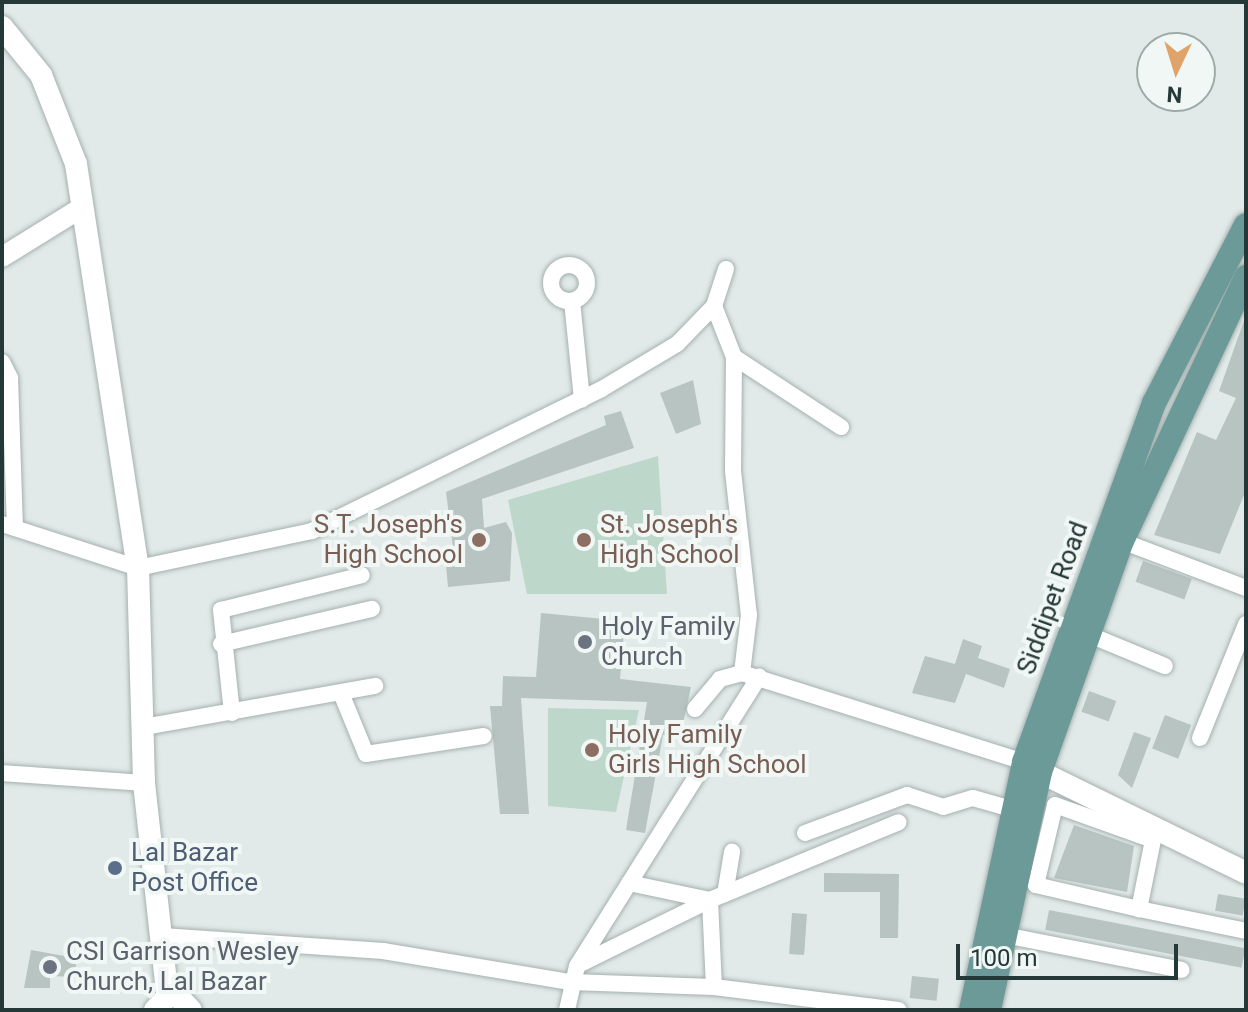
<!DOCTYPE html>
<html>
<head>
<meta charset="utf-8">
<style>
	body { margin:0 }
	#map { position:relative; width:1248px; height:1012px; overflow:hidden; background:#e1eae8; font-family:Roboto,sans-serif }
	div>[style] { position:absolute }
	.green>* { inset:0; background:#bdd8cb }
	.building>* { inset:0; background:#b7c4c1; transform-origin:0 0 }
	.roads { filter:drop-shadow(0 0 2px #a5b1af) drop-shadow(0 0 2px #a5b1af) }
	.minor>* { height:16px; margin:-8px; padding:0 8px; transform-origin:8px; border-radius:8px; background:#fff }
	.minor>.ring { margin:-8px; padding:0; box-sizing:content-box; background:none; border:16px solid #fff; border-radius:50% }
	.tertiary>* { height:20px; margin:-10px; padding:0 10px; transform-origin:10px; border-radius:10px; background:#fff }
	.secondary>* { height:22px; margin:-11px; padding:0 11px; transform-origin:11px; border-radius:11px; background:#fff }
	.primary>* { height:24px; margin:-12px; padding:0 12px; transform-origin:12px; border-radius:12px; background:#6b9a99 }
	.dots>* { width:22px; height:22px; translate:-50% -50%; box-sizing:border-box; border:4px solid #f1f7f5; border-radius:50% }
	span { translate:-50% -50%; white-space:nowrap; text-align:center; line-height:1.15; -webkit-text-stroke:8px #f1f7f5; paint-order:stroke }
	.education-label { font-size:26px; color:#785e54 }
	.right { translate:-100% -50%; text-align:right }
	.left { translate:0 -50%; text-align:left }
	.street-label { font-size:26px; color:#243837 }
	.worship-label { font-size:26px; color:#5b616d }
	.service-label { font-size:26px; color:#4e5e75 }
	.frame { position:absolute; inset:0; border:4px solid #243837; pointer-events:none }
	.north { position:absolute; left:1136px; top:32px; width:80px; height:80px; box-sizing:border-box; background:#f1f7f5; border:2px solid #9faba9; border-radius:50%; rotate:184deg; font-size:22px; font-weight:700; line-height:32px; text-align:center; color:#243837 }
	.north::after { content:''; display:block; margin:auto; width:28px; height:36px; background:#e0a369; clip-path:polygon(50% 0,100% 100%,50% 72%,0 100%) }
	.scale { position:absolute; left:956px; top:944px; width:222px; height:36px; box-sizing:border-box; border:4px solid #243837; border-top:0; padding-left:10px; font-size:24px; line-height:28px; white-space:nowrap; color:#243837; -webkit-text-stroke:6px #f1f7f5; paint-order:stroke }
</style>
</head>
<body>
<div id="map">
	<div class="green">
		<div style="clip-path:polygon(658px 456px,667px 594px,527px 594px,508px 500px)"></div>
		<div style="clip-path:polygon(548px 708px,639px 710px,616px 812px,548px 806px)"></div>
	</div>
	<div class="building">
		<div style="clip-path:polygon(1246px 315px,1246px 490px,1220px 554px,1154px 535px,1197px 432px,1216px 440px,1236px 398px,1219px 391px)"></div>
		<div style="clip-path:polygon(693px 380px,701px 424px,676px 434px,660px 393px)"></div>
		<div style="clip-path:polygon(621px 411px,634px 448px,482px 499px,484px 528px,506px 522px,512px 533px,510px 581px,448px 587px,446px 565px,455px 563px,446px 492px,606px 425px,604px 416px)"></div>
		<div style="left:1143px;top:561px;width:52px;height:22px;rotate:20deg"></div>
		<div style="clip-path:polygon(541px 613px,625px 621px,620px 679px,691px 687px,680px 737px,663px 735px,645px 833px,626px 830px,647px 702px,521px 698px,529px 814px,500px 814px,490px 706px,502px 706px,503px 676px,536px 677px)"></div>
		<div style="clip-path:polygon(963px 639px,982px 646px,978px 658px,1010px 669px,1004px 688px,966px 674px,955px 703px,912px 693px,925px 656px,955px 664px)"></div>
		<div style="left:1089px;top:691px;width:29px;height:22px;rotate:20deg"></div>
		<div style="left:1165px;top:715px;width:28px;height:36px;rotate:21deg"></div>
		<div style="clip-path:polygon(1134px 732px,1151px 738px,1132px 788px,1118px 775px)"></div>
		<div style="clip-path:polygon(1074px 825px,1134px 846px,1127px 892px,1054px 878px)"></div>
		<div style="clip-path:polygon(824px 873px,899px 874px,898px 938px,880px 938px,880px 892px,824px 892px)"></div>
		<div style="left:1218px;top:894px;width:28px;height:17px;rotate:10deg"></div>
		<div style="left:1049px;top:910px;width:200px;height:20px;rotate:11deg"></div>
		<div style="left:792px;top:913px;width:15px;height:41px;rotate:4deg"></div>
		<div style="clip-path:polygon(31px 950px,76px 958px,76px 977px,50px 976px,50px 988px,24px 988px)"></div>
		<div style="left:912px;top:976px;width:27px;height:22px;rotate:6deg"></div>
	</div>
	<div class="roads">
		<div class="minor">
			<div class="ring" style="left:551px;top:265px;width:20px;height:20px"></div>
			<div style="left:572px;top:301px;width:99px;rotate:84.2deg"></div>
			<div style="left:714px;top:306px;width:55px;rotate:68.6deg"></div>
			<div style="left:734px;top:357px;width:128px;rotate:33.2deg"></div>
			<div style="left:734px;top:357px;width:114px;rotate:90.5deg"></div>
			<div style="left:733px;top:471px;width:145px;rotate:83.7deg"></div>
			<div style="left:749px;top:615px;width:58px;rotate:96.9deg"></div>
			<div style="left:2px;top:362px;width:18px;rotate:63deg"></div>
			<div style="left:10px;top:378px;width:150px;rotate:88.1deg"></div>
			<div style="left:2px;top:524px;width:143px;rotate:17.9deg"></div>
			<div style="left:138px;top:568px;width:178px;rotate:-12deg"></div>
			<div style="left:312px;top:531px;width:321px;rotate:-26.1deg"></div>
			<div style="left:600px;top:390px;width:90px;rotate:-30.9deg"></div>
			<div style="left:677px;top:344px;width:53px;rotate:-45.8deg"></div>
			<div style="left:714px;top:306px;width:39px;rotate:-72deg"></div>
			<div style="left:1122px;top:541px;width:133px;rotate:20.8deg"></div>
			<div style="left:1090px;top:635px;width:81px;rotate:22.5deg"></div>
			<div style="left:221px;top:644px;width:155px;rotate:-13.1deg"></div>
			<div style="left:341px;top:693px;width:66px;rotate:67.7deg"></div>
			<div style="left:366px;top:754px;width:119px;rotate:-8.7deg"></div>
			<div style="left:695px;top:709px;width:39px;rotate:-50deg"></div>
			<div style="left:720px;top:679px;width:23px;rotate:-15deg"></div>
			<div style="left:742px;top:673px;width:296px;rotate:17.5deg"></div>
			<div style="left:232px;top:713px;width:104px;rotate:-96.1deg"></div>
			<div style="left:221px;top:610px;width:145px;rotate:-13.9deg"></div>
			<div style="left:144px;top:727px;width:235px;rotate:-10.1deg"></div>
			<div style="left:1200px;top:738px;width:123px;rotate:-68deg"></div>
			<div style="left:2px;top:773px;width:142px;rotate:4deg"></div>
			<div style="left:1155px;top:830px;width:81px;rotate:101.4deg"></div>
			<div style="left:1139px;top:909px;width:109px;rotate:11.6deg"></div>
			<div style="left:805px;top:833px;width:109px;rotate:-20.4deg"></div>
			<div style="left:907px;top:795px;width:38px;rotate:18deg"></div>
			<div style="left:943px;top:807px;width:31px;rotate:-17deg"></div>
			<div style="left:973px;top:798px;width:40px;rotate:16deg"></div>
			<div style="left:629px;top:883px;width:83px;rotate:11.9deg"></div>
			<div style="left:710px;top:900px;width:204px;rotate:-22.4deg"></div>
			<div style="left:725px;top:894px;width:43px;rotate:-80.5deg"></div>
			<div style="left:1139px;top:909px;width:106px;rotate:-166.9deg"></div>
			<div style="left:1036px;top:885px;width:82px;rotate:-76.6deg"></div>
			<div style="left:1055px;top:805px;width:104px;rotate:19.7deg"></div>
			<div style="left:1004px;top:935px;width:181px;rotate:11.1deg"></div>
			<div style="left:162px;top:936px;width:222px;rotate:3.9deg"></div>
			<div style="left:383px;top:951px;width:190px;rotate:9.4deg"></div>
			<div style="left:570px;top:982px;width:144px;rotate:2deg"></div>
			<div style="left:714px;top:987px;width:186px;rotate:7.1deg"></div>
			<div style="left:578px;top:965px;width:147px;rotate:-26.2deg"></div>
			<div style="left:710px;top:900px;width:87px;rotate:87.4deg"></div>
			<div style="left:567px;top:1010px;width:45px;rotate:-77.2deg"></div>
			<div style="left:577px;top:966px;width:342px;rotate:-57.8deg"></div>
		</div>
		<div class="tertiary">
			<div style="left:2px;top:257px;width:93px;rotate:-31.8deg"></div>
		</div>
		<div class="secondary">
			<div style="left:2px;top:27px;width:62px;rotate:50.9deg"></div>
			<div style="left:41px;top:75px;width:96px;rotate:68.5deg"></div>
			<div style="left:76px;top:164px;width:409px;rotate:81.3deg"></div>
			<div style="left:138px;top:568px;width:215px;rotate:88.4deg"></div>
			<div style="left:144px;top:783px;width:210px;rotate:83.7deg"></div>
			<div style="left:1040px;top:772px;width:229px;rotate:26.1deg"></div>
			<div style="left:155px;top:1010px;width:26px;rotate:-47deg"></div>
			<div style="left:173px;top:991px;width:26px;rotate:47deg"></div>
		</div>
		<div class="primary">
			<div style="left:971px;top:1010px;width:254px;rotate:-77.9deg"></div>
			<div style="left:1024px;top:762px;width:382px;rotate:-70.1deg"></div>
			<div style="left:1154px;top:403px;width:200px;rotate:-62.7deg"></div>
			<div style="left:989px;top:1010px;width:243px;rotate:-77.9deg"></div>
			<div style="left:1040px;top:772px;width:245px;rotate:-70.5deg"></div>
			<div style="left:1122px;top:541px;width:292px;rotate:-64.8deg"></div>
		</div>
	</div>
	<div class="dots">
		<div style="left:479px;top:540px;background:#8d6e63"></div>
		<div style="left:584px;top:540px;background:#8d6e63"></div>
		<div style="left:585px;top:642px;background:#6b7280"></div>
		<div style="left:592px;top:750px;background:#8d6e63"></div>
		<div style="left:115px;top:868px;background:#5c6f8a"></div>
		<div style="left:50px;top:967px;background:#6b7280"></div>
	</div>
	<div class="education-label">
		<span class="right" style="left:463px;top:540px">S.T. Joseph's<br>High School</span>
		<span class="left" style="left:600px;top:540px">St. Joseph's<br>High School</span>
		<span class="left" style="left:608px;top:750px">Holy Family<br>Girls High School</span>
	</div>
	<div class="street-label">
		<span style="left:1053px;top:598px;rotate:-70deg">Siddipet Road</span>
	</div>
	<div class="worship-label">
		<span class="left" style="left:601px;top:642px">Holy Family<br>Church</span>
		<span class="left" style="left:66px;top:967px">CSI Garrison Wesley<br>Church, Lal Bazar</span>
	</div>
	<div class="service-label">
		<span class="left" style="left:131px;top:868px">Lal Bazar<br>Post Office</span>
	</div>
	<div class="frame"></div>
	<div class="north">N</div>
	<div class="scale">100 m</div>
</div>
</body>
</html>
